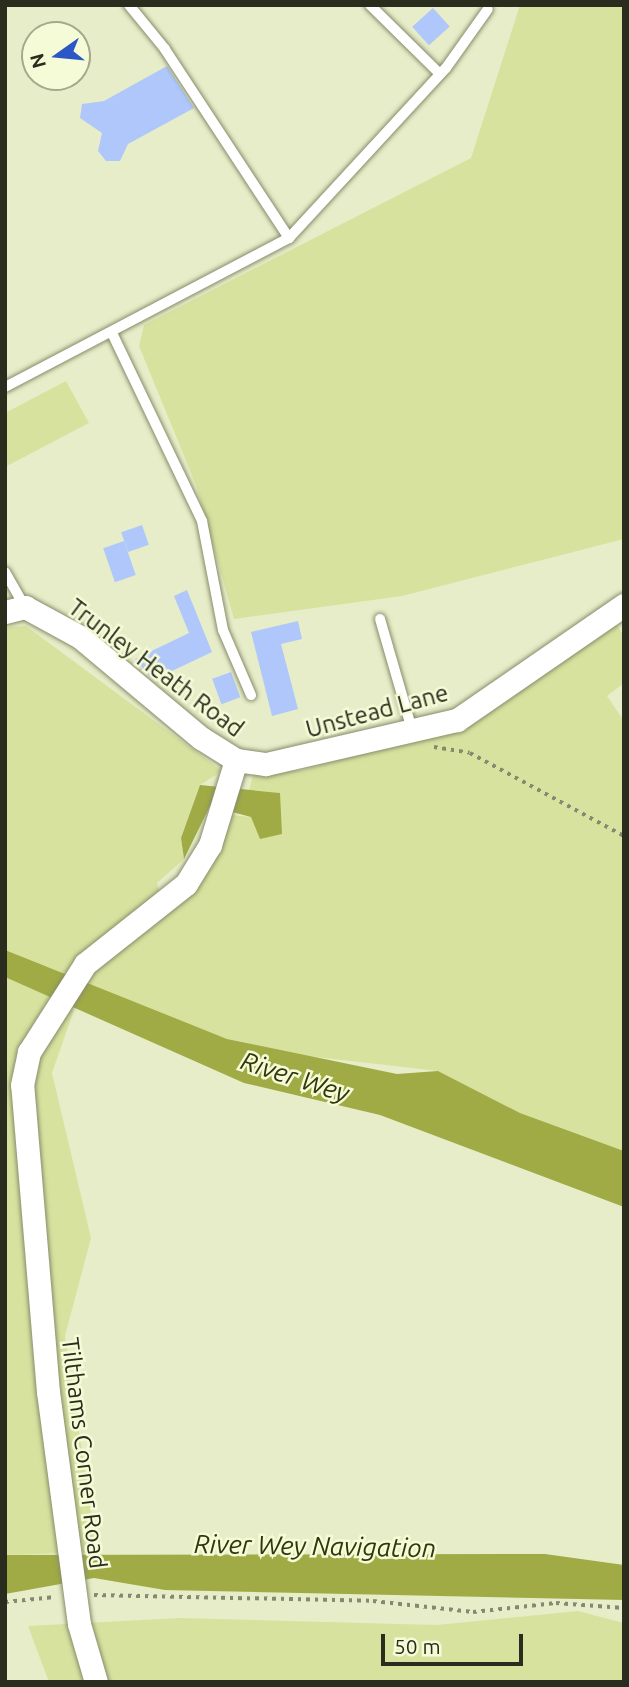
<!DOCTYPE html>
<html>
<head>
<meta charset="utf-8">
<style>
	body { margin:0 }
	#map { position:relative; width:629px; height:1687px; overflow:hidden; background:#e7edc9; font-family:Ubuntu,sans-serif }
	div>[style] { position:absolute }
	.green>* { inset:0; background:#d8e29f }
	.water>* { inset:0; background:#a0ab45 }
	.building>* { inset:0; background:#afc7fa; transform-origin:0 0 }
	.path>* { height:3.5px; margin-top:-1.75px; transform-origin:0; background:repeating-linear-gradient(90deg,#858971 0 3.5px,transparent 0 8.5px) }
	.roads { filter:drop-shadow(0 0 2px #878c6a) drop-shadow(0 0 2px #878c6a) }
	.service>* { height:10px; margin:-5px; padding:0 5px; transform-origin:5px; border-radius:5px; background:#fff }
	.minor>* { height:23px; margin:-11.5px; padding:0 11.5px; transform-origin:11.5px; border-radius:11.5px; background:#fff }
	span { translate:-50% -50%; white-space:nowrap; text-align:center; line-height:1.15; -webkit-text-stroke:5px #f5fbd6; paint-order:stroke }
	.street-label { font-size:24px; color:#2a2c1e }
	.water-label { font-size:26px; color:#32370b; font-style:italic }
	.frame { position:absolute; inset:0; border:7px solid #2a2c1e; pointer-events:none }
	.north { position:absolute; left:21px; top:21px; width:70px; height:70px; box-sizing:border-box; background:#f5fbd6; border:2px solid #a4a88c; border-radius:50%; rotate:255deg; font-size:19px; font-weight:700; line-height:28px; text-align:center; color:#2a2c1e }
	.north::after { content:''; display:block; margin:auto; width:24px; height:32px; background:#2c57c6; clip-path:polygon(50% 0,100% 100%,50% 72%,0 100%) }
	.scale { position:absolute; left:381px; top:1634px; width:142px; height:32px; box-sizing:border-box; border:4px solid #2a2c1e; border-top:0; padding-left:9px; font-size:21px; line-height:24px; white-space:nowrap; color:#2a2c1e; -webkit-text-stroke:5px #f5fbd6; paint-order:stroke }
</style>
</head>
<body>
<div id="map">
	<div class="green">
		<div style="clip-path:polygon(520px 5px,624px 5px,624px 539px,402px 596px,234px 619px,196px 485px,139px 346px,144px 325px,471px 158px)"></div>
		<div style="clip-path:polygon(66px 381px,89px 423px,5px 467px,5px 413px)"></div>
		<div style="clip-path:polygon(615px 622px,624px 636px,624px 683px,607px 696px,624px 721px,624px 1151px,520px 1113px,438px 1071px,290px 1054px,227px 1039px,55px 976px,74px 1010px,52px 1073px,91px 1238px,65px 1336px,97px 1552px,5px 1555px,5px 627px,26px 626px,222px 771px,200px 785px,181px 838px,184px 859px,157px 883px,165px 915px,168px 900px,208px 873px,230px 815px,251px 817px,280px 793px,249px 790px,255px 769px,300px 771px,470px 722px)"></div>
		<div style="clip-path:polygon(578px 1611px,624px 1623px,624px 1682px,49px 1682px,28px 1626px,180px 1618px,436px 1625px)"></div>
	</div>
	<div class="water">
		<div style="clip-path:polygon(200px 785px,280px 793px,282px 834px,260px 839px,251px 817px,210px 806px,184px 859px,181px 838px)"></div>
		<div style="clip-path:polygon(5px 950px,227px 1039px,397px 1074px,438px 1071px,520px 1113px,624px 1151px,624px 1207px,380px 1115px,244px 1083px,5px 977px)"></div>
		<div style="clip-path:polygon(545px 1554px,624px 1565px,624px 1600px,165px 1590px,94px 1578px,5px 1594px,5px 1555px)"></div>
	</div>
	<div class="building">
		<div style="left:433px;top:8px;width:25px;height:28px;rotate:48deg"></div>
		<div style="clip-path:polygon(167px 66px,194px 108px,128px 144px,120px 161px,106px 161px,98px 151px,102px 133px,80px 118px,82px 104px,104px 101px)"></div>
		<div style="left:142px;top:525px;width:21px;height:22px;rotate:71deg"></div>
		<div style="left:124px;top:541px;width:36px;height:22px;rotate:71deg"></div>
		<div style="clip-path:polygon(187px 590px,212px 652px,153px 680px,135px 659px,189px 633px,174px 596px)"></div>
		<div style="clip-path:polygon(298px 621px,302px 639px,281px 644px,298px 709px,272px 716px,251px 632px)"></div>
		<div style="left:231px;top:672px;width:27px;height:20px;rotate:70deg"></div>
	</div>
	<div class="path">
		<div style="left:434px;top:747px;width:36px;rotate:9deg"></div>
		<div style="left:470px;top:753px;width:175px;rotate:28.3deg"></div>
		<div style="left:94px;top:1595px;width:279px;rotate:1.2deg"></div>
		<div style="left:373px;top:1601px;width:101px;rotate:6.3deg"></div>
		<div style="left:473px;top:1612px;width:83px;rotate:-6.2deg"></div>
		<div style="left:556px;top:1603px;width:68px;rotate:4.2deg"></div>
		<div style="left:5px;top:1602px;width:50px;rotate:-5.7deg"></div>
	</div>
	<div class="roads">
		<div class="service">
			<div style="left:370px;top:5px;width:98px;rotate:44.6deg"></div>
			<div style="left:289px;top:238px;width:231px;rotate:-47.3deg"></div>
			<div style="left:446px;top:68px;width:72px;rotate:-54.6deg"></div>
			<div style="left:112px;top:333px;width:208px;rotate:64.4deg"></div>
			<div style="left:202px;top:521px;width:111px;rotate:79.1deg"></div>
			<div style="left:223px;top:630px;width:71px;rotate:66.7deg"></div>
			<div style="left:5px;top:387px;width:321px;rotate:-27.7deg"></div>
			<div style="left:289px;top:238px;width:226px;rotate:-123.3deg"></div>
			<div style="left:165px;top:49px;width:57px;rotate:-129.3deg"></div>
			<div style="left:5px;top:572px;width:40px;rotate:60.3deg"></div>
			<div style="left:380px;top:619px;width:116px;rotate:73.9deg"></div>
		</div>
		<div class="minor">
			<div style="left:5px;top:612px;width:21px;rotate:-14deg"></div>
			<div style="left:25px;top:607px;width:63px;rotate:28.6deg"></div>
			<div style="left:80px;top:637px;width:158px;rotate:39.9deg"></div>
			<div style="left:201px;top:738px;width:41px;rotate:32.2deg"></div>
			<div style="left:236px;top:760px;width:30px;rotate:8deg"></div>
			<div style="left:266px;top:764px;width:196px;rotate:-13deg"></div>
			<div style="left:457px;top:720px;width:203px;rotate:-34.6deg"></div>
			<div style="left:96px;top:1682px;width:60px;rotate:-106.3deg"></div>
			<div style="left:79px;top:1624px;width:234px;rotate:-97.6deg"></div>
			<div style="left:48px;top:1392px;width:308px;rotate:-94.8deg"></div>
			<div style="left:22px;top:1085px;width:34px;rotate:-78deg"></div>
			<div style="left:29px;top:1052px;width:104px;rotate:-57.5deg"></div>
			<div style="left:85px;top:964px;width:129px;rotate:-38.4deg"></div>
			<div style="left:186px;top:884px;width:46px;rotate:-58.4deg"></div>
			<div style="left:210px;top:845px;width:89px;rotate:-73deg"></div>
		</div>
	</div>
	<div class="street-label">
		<span style="left:156px;top:668px;rotate:37deg">Trunley Heath Road</span>
		<span style="left:377px;top:711px;rotate:-15deg">Unstead Lane</span>
		<span style="left:84px;top:1453px;rotate:83deg">Tilthams Corner Road</span>
	</div>
	<div class="water-label">
		<span style="left:295px;top:1077px;rotate:18deg">River Wey</span>
		<span style="left:315px;top:1546px;rotate:1deg">River Wey Navigation</span>
	</div>
	<div class="frame"></div>
	<div class="north">N</div>
	<div class="scale">50 m</div>
</div>
</body>
</html>
